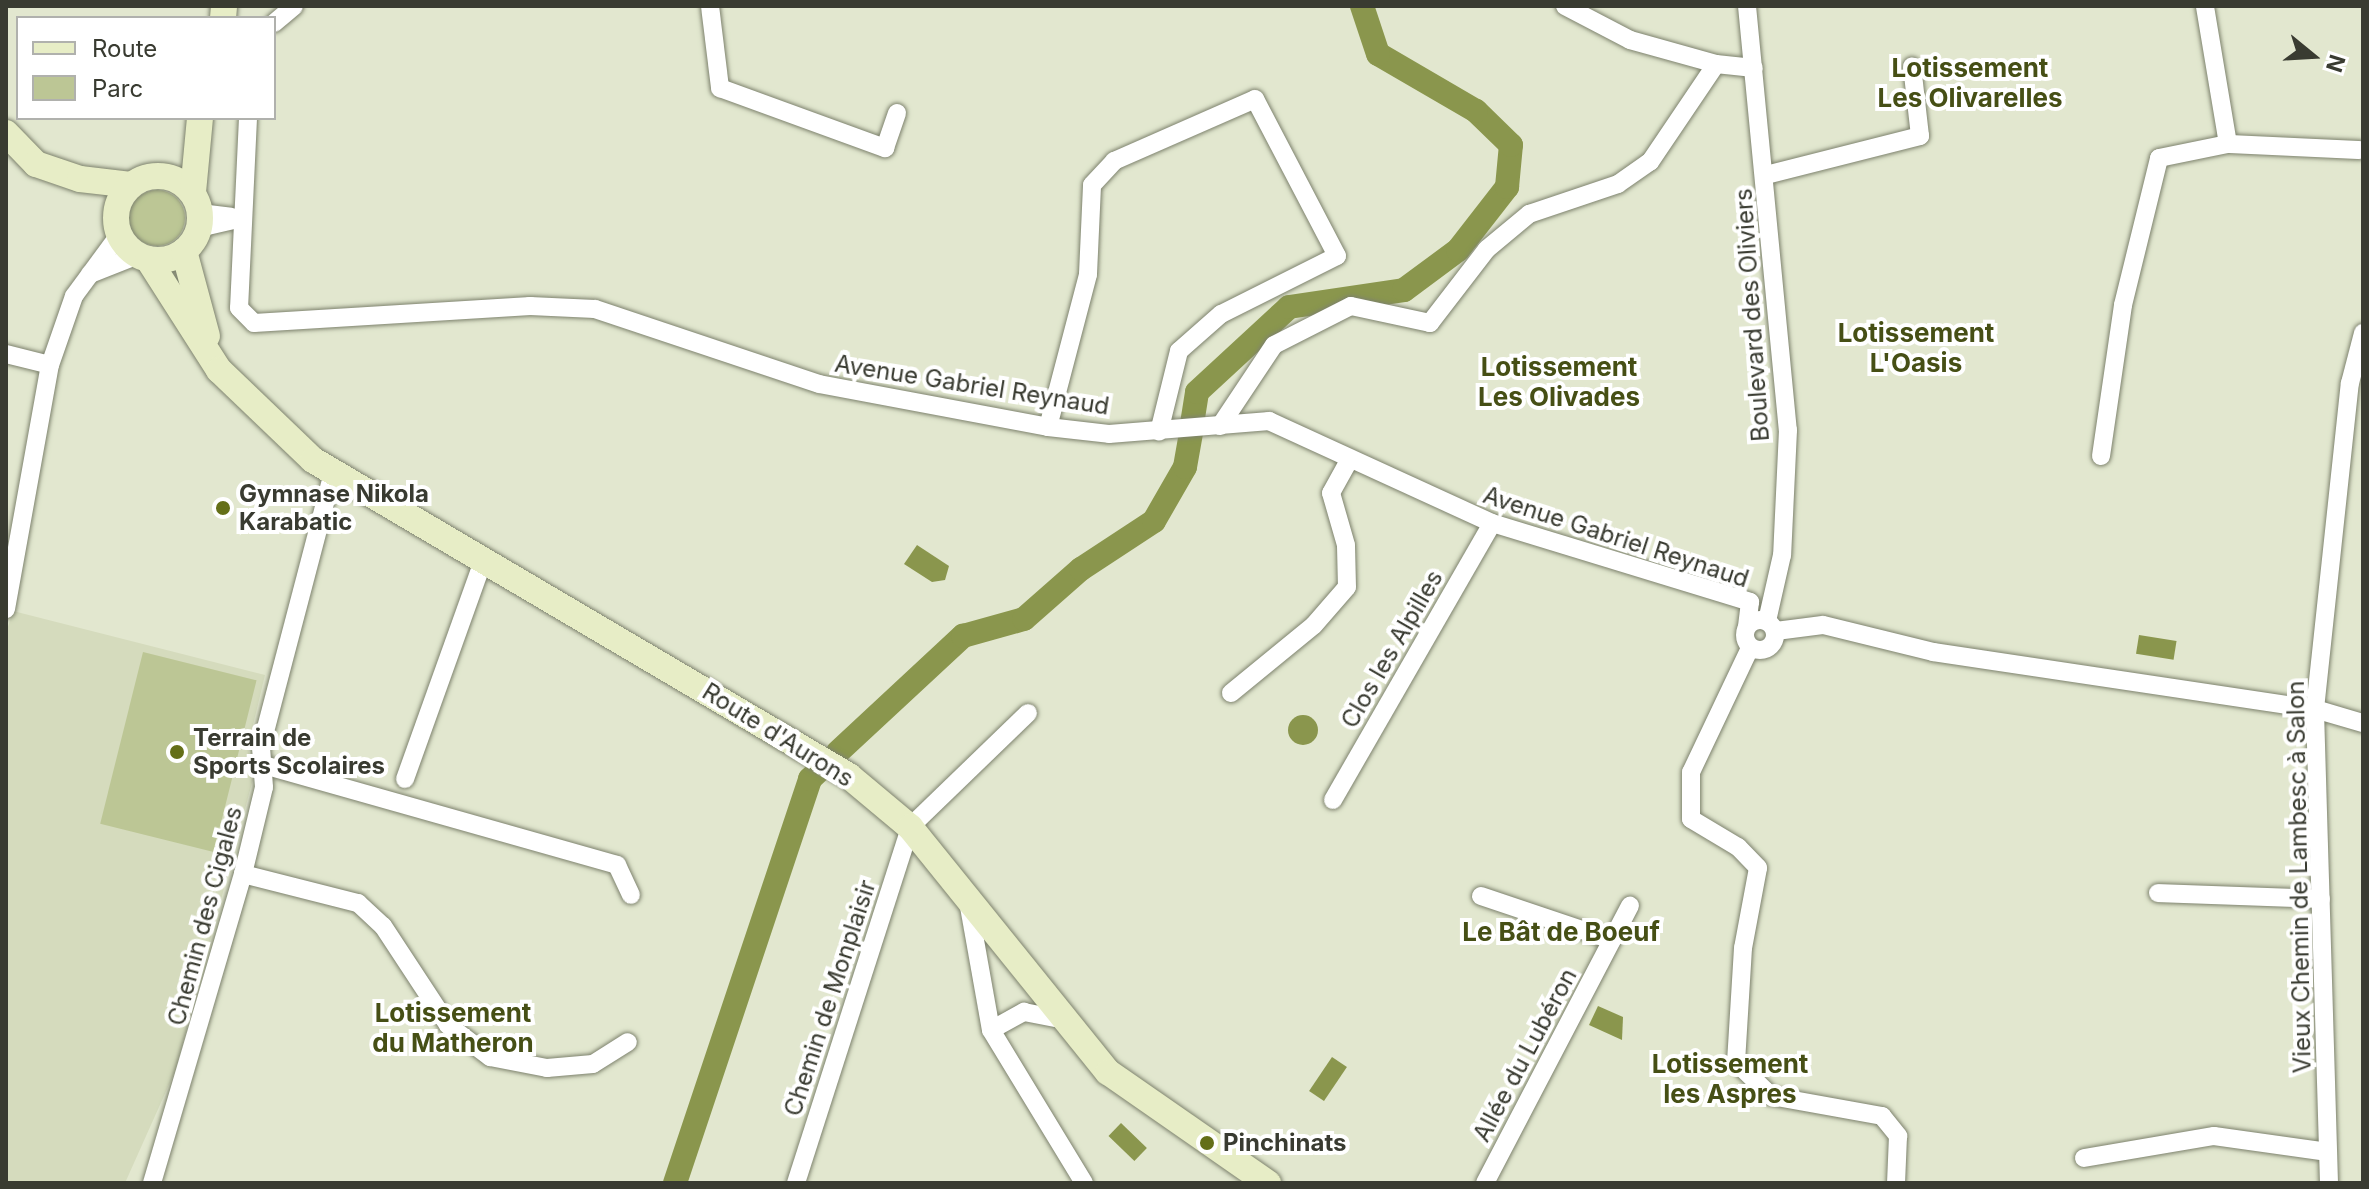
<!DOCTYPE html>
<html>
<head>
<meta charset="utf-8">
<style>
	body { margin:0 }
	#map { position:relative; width:2369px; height:1189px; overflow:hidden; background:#e2e7cf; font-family:Inter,sans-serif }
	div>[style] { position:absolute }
	.built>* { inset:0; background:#d5dbbd }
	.green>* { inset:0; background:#bcc695; transform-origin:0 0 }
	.round { border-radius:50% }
	.water>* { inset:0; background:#8a964d; transform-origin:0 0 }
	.canal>* { height:24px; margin:-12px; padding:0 12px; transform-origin:12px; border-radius:12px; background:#8a964d }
	.roads { filter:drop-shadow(0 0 2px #7d826d) drop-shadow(0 0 2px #7d826d) }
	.street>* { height:18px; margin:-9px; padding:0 9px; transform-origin:9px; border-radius:9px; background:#fff }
	.street>.ring { margin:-9px; padding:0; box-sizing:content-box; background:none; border:18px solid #fff; border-radius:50% }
	.secondary>* { height:26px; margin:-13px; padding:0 13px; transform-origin:13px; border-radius:13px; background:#e7edc6 }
	.secondary>.ring { margin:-13px; padding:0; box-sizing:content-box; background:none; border:26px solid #e7edc6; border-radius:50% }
	.dots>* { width:22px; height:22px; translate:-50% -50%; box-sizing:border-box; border:4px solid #fff; border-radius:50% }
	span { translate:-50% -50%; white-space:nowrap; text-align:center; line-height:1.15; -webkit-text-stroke:8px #fff; paint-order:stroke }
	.street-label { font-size:24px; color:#393b31 }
	.poi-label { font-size:24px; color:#393b31; font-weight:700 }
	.left { translate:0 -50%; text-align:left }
	.neighbourhood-label { font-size:26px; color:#464f15; font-weight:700 }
	.frame { position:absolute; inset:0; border:8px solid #393b31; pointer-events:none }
	.legend { position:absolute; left:16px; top:16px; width:260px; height:104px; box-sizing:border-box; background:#fff; border:2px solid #b0b1ad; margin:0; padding:10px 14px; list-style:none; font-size:24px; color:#393b31 }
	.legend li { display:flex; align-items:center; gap:16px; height:40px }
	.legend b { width:40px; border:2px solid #b0b1ad }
	.north { position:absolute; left:2273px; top:16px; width:80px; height:80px; -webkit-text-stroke:6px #fff; paint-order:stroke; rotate:108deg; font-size:22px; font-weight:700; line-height:32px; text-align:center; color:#393b31 }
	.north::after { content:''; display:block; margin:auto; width:28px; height:36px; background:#393b31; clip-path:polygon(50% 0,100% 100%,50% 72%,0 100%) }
</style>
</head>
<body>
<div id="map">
	<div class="built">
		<div style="clip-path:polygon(13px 611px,265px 675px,248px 746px,253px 779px,176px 1069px,125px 1183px,6px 1183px,6px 633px)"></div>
	</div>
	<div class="green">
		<div class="round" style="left:129px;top:190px;width:56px;height:56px"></div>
		<div style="left:143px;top:652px;width:117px;height:177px;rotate:14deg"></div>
	</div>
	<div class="water">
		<div style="clip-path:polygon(917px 545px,949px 566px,945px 580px,932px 582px,904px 564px)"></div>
		<div style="left:2139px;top:635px;width:38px;height:19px;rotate:9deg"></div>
		<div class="round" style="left:1288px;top:715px;width:30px;height:30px"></div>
		<div style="clip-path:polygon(1598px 1006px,1623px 1017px,1622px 1040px,1589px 1025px)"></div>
		<div style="left:1332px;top:1057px;width:18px;height:41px;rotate:34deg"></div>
		<div style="left:1121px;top:1123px;width:36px;height:18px;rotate:44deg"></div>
	</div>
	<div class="canal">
		<div style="left:1192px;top:424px;width:32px;rotate:-81deg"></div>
		<div style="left:1197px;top:392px;width:125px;rotate:-42.7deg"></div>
		<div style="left:1289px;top:307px;width:116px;rotate:-8.4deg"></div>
		<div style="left:1404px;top:290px;width:67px;rotate:-36.5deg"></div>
		<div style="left:1458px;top:250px;width:80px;rotate:-52.1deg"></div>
		<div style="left:1507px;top:187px;width:42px;rotate:-84.6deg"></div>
		<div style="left:1511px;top:145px;width:49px;rotate:-135.8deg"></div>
		<div style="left:1476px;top:111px;width:113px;rotate:-149.8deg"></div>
		<div style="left:1378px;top:54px;width:51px;rotate:-108.4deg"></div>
		<div style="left:838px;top:752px;width:171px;rotate:-42.9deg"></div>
		<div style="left:963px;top:636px;width:63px;rotate:-15.6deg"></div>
		<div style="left:1024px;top:619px;width:76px;rotate:-41.3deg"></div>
		<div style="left:1081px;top:569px;width:87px;rotate:-33.3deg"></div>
		<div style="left:1154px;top:521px;width:62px;rotate:-60.1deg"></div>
		<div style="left:1185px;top:467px;width:36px;rotate:-80deg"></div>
		<div style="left:675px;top:1183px;width:426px;rotate:-71.5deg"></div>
		<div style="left:810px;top:779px;width:16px;rotate:-43deg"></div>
	</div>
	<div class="roads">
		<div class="street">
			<div style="left:710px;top:6px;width:83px;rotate:83deg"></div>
			<div style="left:720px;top:88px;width:176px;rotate:20deg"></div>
			<div style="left:885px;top:148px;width:37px;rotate:-71deg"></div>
			<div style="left:1565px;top:6px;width:73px;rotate:27.6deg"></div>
			<div style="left:1630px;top:40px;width:89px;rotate:15.6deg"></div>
			<div style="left:1747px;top:6px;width:426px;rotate:84.5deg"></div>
			<div style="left:1788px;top:430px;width:125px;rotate:92.7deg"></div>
			<div style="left:1782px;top:555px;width:68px;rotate:102.8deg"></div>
			<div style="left:274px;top:23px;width:26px;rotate:-40deg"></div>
			<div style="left:248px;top:118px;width:190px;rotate:92.7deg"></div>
			<div style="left:239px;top:308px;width:21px;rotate:45deg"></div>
			<div style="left:254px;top:323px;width:277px;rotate:-3.5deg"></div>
			<div style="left:530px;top:306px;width:65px;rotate:2.6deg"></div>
			<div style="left:595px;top:309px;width:236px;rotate:18.5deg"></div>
			<div style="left:819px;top:384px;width:233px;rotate:10.6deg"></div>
			<div style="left:1048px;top:427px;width:61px;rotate:6.5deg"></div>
			<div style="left:1109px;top:434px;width:161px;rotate:-4.6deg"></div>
			<div style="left:1269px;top:421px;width:245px;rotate:24.6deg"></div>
			<div style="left:1492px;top:523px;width:270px;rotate:17deg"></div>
			<div style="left:1750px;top:602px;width:24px;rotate:97deg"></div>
			<div style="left:2228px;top:144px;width:132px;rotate:2.6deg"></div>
			<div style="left:1766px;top:175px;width:159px;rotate:-14.2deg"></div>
			<div style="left:1920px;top:136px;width:70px;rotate:-96.5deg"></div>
			<div style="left:200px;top:213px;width:31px;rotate:7deg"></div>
			<div style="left:199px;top:228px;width:40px;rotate:-13deg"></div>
			<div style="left:90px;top:274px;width:52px;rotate:-21.6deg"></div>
			<div style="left:6px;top:354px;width:45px;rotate:14deg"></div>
			<div style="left:1220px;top:426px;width:97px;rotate:-56.3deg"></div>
			<div style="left:1274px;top:345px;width:86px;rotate:-26.9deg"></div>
			<div style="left:1351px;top:306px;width:81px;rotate:12.1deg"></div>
			<div style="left:1430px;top:323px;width:93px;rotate:-52.4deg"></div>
			<div style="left:1487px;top:249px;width:55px;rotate:-39.8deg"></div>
			<div style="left:1529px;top:214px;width:94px;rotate:-18.6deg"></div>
			<div style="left:1618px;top:184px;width:39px;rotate:-35deg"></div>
			<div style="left:1650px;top:162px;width:118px;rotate:-56deg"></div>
			<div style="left:1716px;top:64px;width:38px;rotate:6deg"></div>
			<div style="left:1048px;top:427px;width:158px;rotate:-75.3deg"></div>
			<div style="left:1088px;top:274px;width:89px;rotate:-87.4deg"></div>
			<div style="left:1092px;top:185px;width:33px;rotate:-47deg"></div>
			<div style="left:1114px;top:161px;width:154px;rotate:-23.7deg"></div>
			<div style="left:1255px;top:99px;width:177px;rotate:62.4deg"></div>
			<div style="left:1337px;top:256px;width:130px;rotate:153.4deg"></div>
			<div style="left:1221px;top:314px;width:56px;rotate:138.6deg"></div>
			<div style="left:1179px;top:351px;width:83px;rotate:103.9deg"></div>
			<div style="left:2101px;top:456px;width:153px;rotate:-81.7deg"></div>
			<div style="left:2123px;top:305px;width:151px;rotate:-76.2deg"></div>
			<div style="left:2159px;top:158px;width:70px;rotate:-11.5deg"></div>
			<div style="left:2228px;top:144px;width:140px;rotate:-99.5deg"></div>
			<div style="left:6px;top:609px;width:248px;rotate:-79.8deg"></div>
			<div style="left:50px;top:365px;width:73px;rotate:-70.8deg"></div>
			<div style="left:74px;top:296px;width:76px;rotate:-53.6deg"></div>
			<div class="ring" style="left:1745px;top:620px;width:12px;height:12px"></div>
			<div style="left:1776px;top:631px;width:47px;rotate:-7.3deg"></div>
			<div style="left:1823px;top:625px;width:113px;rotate:13.8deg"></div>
			<div style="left:1933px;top:652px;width:386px;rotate:8.5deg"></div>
			<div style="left:2315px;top:709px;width:50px;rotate:16.3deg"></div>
			<div style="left:1750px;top:648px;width:137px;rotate:115.4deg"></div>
			<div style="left:1691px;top:772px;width:47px;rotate:90deg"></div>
			<div style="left:1691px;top:819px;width:55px;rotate:30.8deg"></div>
			<div style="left:1738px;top:847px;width:29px;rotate:46deg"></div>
			<div style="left:1758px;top:868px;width:81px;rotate:100.6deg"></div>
			<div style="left:1743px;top:948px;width:114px;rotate:93.5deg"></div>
			<div style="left:1736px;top:1062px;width:49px;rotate:44.2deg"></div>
			<div style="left:1771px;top:1096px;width:113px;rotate:10.2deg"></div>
			<div style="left:1882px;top:1116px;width:26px;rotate:51deg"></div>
			<div style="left:1898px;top:1136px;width:47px;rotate:92.4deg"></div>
			<div style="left:1231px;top:693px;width:107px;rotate:-39.3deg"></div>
			<div style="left:1314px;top:625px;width:50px;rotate:-49deg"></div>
			<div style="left:1347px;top:587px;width:42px;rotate:-91.4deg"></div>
			<div style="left:1346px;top:545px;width:54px;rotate:-106.1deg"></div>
			<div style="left:1331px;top:493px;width:35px;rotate:-61deg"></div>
			<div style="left:264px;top:765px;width:367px;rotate:15.8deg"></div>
			<div style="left:617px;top:865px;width:33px;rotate:65deg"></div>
			<div style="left:405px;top:779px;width:235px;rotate:-70.3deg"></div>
			<div style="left:1333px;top:800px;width:319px;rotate:-60.1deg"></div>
			<div style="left:243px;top:874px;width:119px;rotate:14.2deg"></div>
			<div style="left:358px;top:903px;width:34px;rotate:43deg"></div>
			<div style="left:383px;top:926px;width:118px;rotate:56.7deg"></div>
			<div style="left:448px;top:1025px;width:53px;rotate:37.3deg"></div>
			<div style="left:490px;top:1057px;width:58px;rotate:10.9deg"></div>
			<div style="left:547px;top:1068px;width:46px;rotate:-5deg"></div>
			<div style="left:593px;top:1064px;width:41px;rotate:-32.2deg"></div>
			<div style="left:2158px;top:893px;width:163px;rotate:2.1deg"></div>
			<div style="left:1481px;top:896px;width:138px;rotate:18.6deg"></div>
			<div style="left:968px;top:901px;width:131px;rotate:79.9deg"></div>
			<div style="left:991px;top:1030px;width:179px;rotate:58.7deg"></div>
			<div style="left:991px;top:1030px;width:38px;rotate:-29deg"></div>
			<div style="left:1024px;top:1012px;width:42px;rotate:11deg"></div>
			<div style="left:2084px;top:1158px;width:132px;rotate:-9.6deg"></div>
			<div style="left:2214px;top:1136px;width:115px;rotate:8deg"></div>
			<div style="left:152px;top:1183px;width:322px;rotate:-73.6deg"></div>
			<div style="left:243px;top:874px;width:89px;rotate:-76.4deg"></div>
			<div style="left:264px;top:787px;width:40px;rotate:-94.3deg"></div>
			<div style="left:261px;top:747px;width:284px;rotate:-75.3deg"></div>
			<div style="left:796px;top:1183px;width:374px;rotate:-72.2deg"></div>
			<div style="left:910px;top:827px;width:164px;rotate:-44deg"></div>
			<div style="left:1485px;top:1183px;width:313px;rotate:-62.4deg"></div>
			<div style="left:2329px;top:1183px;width:474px;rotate:-91.7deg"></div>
			<div style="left:2315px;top:709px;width:328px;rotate:-83.9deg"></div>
			<div style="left:2350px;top:383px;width:52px;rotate:-75.4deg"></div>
		</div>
		<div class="secondary">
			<div style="left:223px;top:18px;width:12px;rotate:-85deg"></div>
			<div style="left:6px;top:133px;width:43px;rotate:45.9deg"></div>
			<div style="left:36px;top:164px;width:46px;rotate:18.8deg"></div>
			<div style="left:80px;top:179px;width:51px;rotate:6.7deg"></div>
			<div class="ring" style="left:116px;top:176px;width:58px;height:58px"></div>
			<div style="left:193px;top:192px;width:74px;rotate:-84.6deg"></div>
			<div style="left:184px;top:251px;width:88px;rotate:74.9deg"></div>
			<div style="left:148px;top:259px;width:132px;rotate:57.4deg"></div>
			<div style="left:219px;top:370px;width:130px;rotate:43.8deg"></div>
			<div style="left:313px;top:460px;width:622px;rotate:30.52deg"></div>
			<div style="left:849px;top:776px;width:80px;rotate:39.9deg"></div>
			<div style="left:910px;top:827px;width:315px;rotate:51.1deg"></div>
			<div style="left:1108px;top:1072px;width:195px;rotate:34.8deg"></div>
		</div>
	</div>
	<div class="dots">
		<div style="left:223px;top:508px;background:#646f18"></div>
		<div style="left:177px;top:752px;background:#646f18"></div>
		<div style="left:1207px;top:1143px;background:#646f18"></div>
	</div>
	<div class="street-label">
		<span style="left:1752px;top:315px;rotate:-94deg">Boulevard des Oliviers</span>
		<span style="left:972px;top:385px;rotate:9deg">Avenue Gabriel Reynaud</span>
		<span style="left:1616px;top:537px;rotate:18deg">Avenue Gabriel Reynaud</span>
		<span style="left:1392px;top:649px;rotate:-60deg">Clos les Alpilles</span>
		<span style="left:778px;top:735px;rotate:32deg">Route d'Aurons</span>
		<span style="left:2299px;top:877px;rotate:-91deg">Vieux Chemin de Lambesc à Salon</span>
		<span style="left:205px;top:916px;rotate:-75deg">Chemin des Cigales</span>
		<span style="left:830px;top:998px;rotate:-72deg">Chemin de Monplaisir</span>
		<span style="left:1525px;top:1055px;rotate:-62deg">Allée du Lubéron</span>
	</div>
	<div class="poi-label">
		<span class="left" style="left:239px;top:508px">Gymnase Nikola<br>Karabatic</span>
		<span class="left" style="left:193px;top:752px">Terrain de<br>Sports Scolaires</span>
		<span class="left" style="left:1223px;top:1143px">Pinchinats</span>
	</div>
	<div class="neighbourhood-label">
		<span style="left:1970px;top:83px">Lotissement<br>Les Olivarelles</span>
		<span style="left:1916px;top:348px">Lotissement<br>L'Oasis</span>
		<span style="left:1559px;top:382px">Lotissement<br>Les Olivades</span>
		<span style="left:1561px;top:932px">Le Bât de Boeuf</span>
		<span style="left:453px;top:1028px">Lotissement<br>du Matheron</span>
		<span style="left:1730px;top:1079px">Lotissement<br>les Aspres</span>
	</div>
	<div class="frame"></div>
	<ul class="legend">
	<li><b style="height:10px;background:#e7edc6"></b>Route</li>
	<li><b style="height:22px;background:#bcc695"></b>Parc</li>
	</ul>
	<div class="north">N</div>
</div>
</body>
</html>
